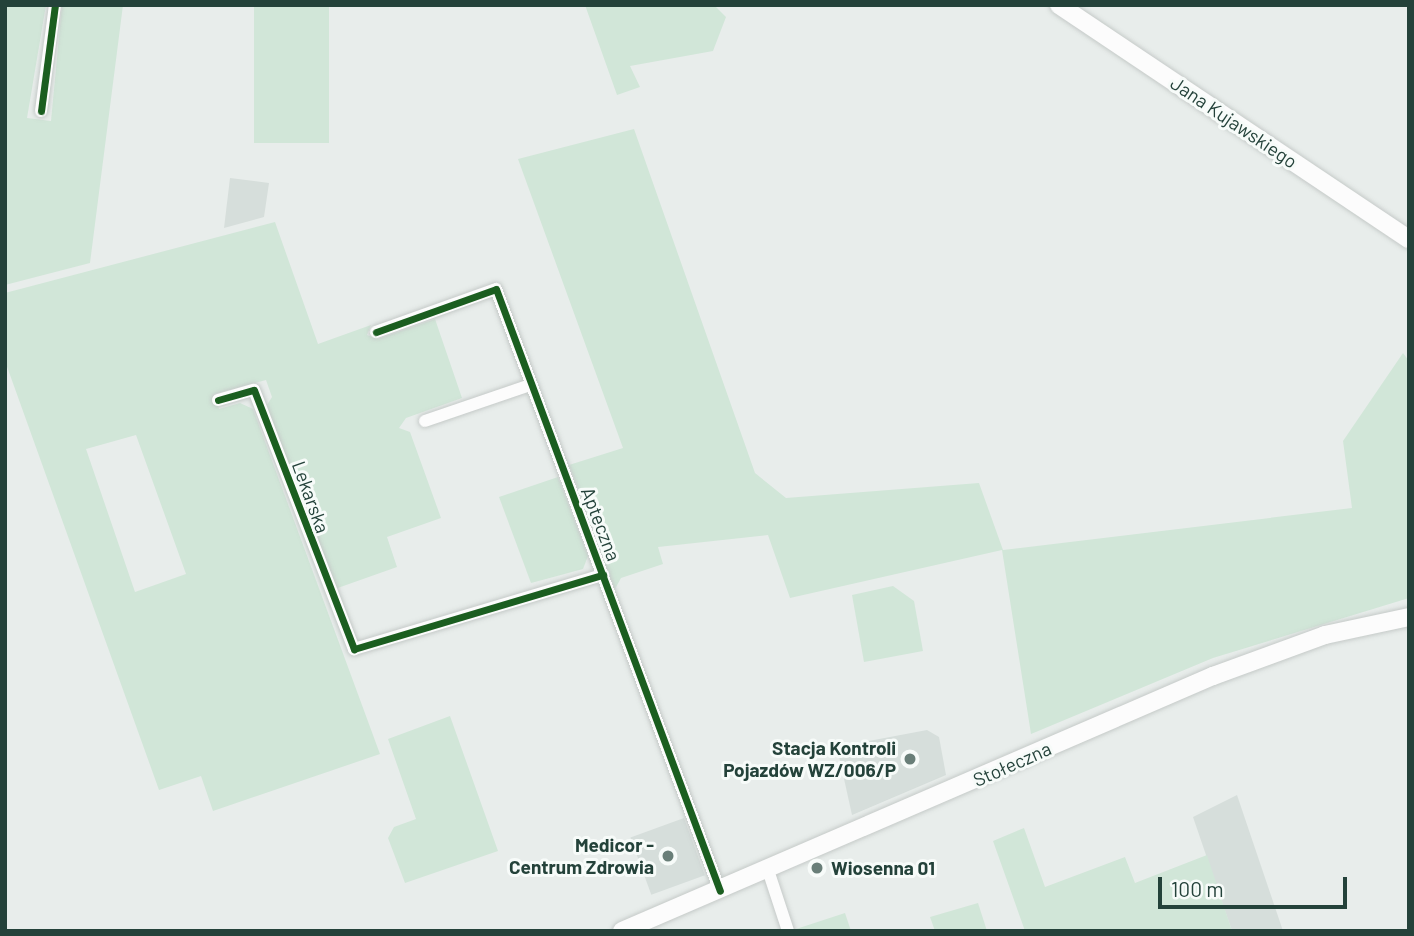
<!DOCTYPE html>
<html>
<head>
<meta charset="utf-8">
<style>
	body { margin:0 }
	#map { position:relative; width:1414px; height:936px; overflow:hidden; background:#e8edeb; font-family:Barlow,sans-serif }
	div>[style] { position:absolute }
	.built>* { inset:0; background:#d6dedb; transform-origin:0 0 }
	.green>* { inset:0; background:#d1e6d8; transform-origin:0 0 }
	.roads { filter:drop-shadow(0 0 2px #c5cac8) drop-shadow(0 0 2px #c5cac8) }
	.street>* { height:12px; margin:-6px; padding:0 6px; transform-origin:6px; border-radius:6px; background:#fcfcfc }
	.secondary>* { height:18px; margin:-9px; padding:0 9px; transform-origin:9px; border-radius:9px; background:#fcfcfc }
	.cycleway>* { height:7px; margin:-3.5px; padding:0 3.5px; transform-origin:3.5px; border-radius:3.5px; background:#1b5e20 }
	.dots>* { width:19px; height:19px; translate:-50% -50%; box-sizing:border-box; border:4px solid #f7fbf9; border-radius:50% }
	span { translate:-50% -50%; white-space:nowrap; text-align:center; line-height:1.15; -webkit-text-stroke:6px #f7fbf9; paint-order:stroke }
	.street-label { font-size:19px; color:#24423a }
	.poi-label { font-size:19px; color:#24423a; font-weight:700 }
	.right { translate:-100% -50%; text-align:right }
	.left { translate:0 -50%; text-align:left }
	.frame { position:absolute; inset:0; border:7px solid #24423a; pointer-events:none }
	.scale { position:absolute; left:1158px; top:877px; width:189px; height:32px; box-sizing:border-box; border:4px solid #24423a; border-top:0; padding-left:9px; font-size:21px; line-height:24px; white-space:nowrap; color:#24423a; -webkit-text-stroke:5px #f7fbf9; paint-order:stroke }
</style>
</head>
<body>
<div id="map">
	<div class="built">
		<div style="clip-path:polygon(230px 178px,269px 183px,264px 217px,224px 228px)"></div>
		<div style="clip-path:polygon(927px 730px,939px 737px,946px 775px,852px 815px,837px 747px)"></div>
		<div style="clip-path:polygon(1237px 795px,1283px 931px,1232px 931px,1193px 817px)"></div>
		<div style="left:684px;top:818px;width:61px;height:57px;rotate:70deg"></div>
	</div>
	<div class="green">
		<div style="clip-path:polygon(5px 5px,46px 5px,27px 118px,51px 121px,62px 5px,123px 5px,90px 263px,5px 285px)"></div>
		<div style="left:254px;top:5px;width:75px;height:138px"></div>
		<div style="clip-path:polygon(585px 5px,714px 5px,726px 17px,713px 51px,630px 66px,640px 87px,617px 95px)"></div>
		<div style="clip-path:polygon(634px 129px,755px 473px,786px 498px,979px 483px,1003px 550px,1352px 508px,1343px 441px,1403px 353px,1409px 361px,1409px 598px,1213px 658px,1031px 734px,1002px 550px,790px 598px,768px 535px,658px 547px,663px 564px,621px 578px,615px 589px,604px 562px,613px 558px,603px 552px,569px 465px,623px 448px,518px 159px)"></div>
		<div style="clip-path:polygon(evenodd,275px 222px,318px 344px,371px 325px,367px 335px,378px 339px,435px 319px,462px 398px,406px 418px,399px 428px,410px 432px,441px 518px,387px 537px,397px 567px,332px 590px,267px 405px,272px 397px,266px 380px,214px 394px,219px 409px,240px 403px,253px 409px,380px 754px,213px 811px,201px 776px,159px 790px,5px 361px,5px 293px,275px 222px,136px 435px,186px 574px,135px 592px,86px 449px,136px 435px)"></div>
		<div style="clip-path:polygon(558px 477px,588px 556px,583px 569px,531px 583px,499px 497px)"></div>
		<div style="clip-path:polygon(893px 586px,914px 601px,923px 651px,864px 662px,852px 595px)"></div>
		<div style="clip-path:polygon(450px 716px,498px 851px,405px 883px,388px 838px,394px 827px,416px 819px,388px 739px)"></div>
		<div style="clip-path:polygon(1024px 828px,1045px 887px,1125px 857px,1135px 883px,1207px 855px,1232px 931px,1025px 931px,993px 841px)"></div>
		<div style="clip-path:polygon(978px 903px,987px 931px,935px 931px,930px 917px)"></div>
		<div style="clip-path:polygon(845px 913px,851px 931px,793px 930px)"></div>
	</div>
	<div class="roads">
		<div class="street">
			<div style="left:41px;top:111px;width:107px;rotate:-82.5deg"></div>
			<div style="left:376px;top:332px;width:127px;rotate:-19.7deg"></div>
			<div style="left:496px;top:289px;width:642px;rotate:69.59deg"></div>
			<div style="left:218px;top:400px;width:37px;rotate:-16deg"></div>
			<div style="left:254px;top:390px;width:278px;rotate:68.9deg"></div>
			<div style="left:354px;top:649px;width:260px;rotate:-16.6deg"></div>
			<div style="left:425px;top:421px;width:111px;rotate:-18.9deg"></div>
			<div style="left:768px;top:870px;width:64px;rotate:71.8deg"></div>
		</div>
		<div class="secondary">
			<div style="left:1059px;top:5px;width:421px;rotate:33.8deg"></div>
			<div style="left:622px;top:931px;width:644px;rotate:-23.34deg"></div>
			<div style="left:1213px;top:676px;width:119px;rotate:-20.1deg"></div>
			<div style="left:1325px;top:635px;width:86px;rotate:-12.1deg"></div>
		</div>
	</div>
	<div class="cycleway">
		<div style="left:41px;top:111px;width:107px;rotate:-82.5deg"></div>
		<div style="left:376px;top:332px;width:127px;rotate:-19.7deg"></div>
		<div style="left:496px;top:289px;width:642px;rotate:69.59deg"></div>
		<div style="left:218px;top:400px;width:37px;rotate:-16deg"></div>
		<div style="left:254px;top:390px;width:278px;rotate:68.9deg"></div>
		<div style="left:354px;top:649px;width:260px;rotate:-16.6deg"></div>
	</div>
	<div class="dots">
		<div style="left:910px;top:759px;background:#697e78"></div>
		<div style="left:668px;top:856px;background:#697e78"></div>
		<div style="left:817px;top:868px;background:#697e78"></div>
	</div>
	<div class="street-label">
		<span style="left:1234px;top:122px;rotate:34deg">Jana Kujawskiego</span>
		<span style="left:311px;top:497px;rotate:70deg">Lekarska</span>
		<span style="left:601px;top:524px;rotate:69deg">Apteczna</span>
		<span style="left:1012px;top:764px;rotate:-24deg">Stołeczna</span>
	</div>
	<div class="poi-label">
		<span class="right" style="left:896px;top:759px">Stacja Kontroli<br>Pojazdów WZ/006/P</span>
		<span class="right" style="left:654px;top:856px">Medicor -<br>Centrum Zdrowia</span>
		<span class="left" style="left:831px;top:868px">Wiosenna 01</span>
	</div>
	<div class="frame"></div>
	<div class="scale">100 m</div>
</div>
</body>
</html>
